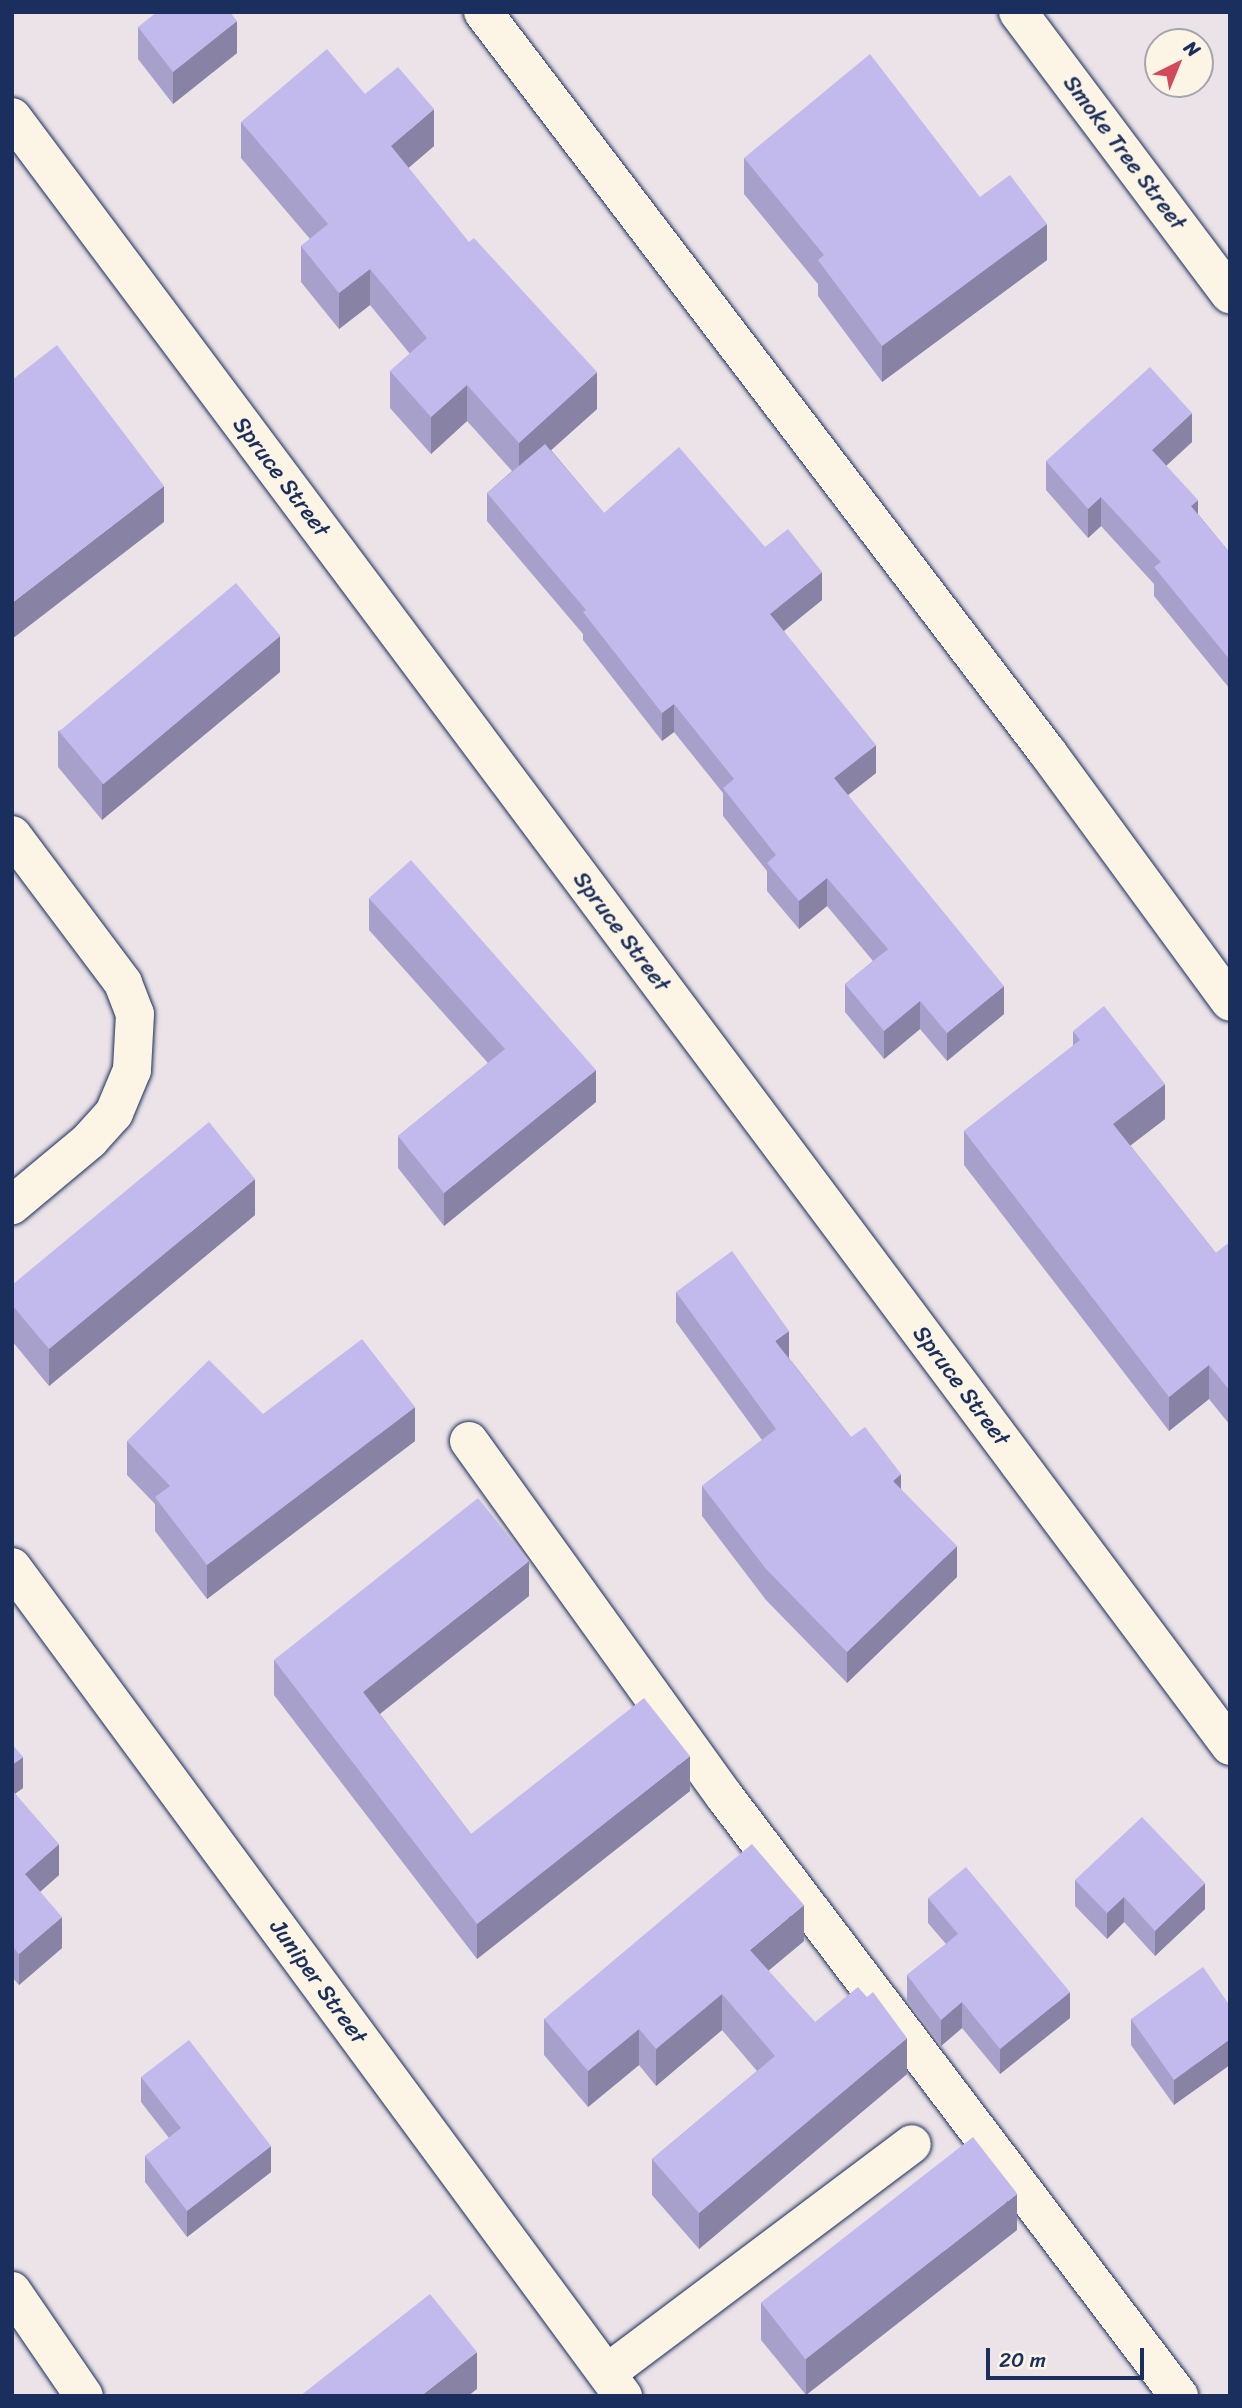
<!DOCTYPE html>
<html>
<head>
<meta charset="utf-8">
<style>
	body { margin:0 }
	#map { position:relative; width:1242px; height:2408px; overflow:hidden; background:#ebe3e7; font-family:Sriracha,sans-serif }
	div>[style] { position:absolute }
	.roads { filter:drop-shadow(0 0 2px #1b2f5e) drop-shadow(0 0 2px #1b2f5e) }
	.minor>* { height:38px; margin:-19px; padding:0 19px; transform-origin:19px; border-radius:19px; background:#fcf5e5 }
	.wall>* { inset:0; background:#a7a0cb }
	.shaded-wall>* { inset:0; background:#8882a5 }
	.building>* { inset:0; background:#c2baec; transform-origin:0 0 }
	span { translate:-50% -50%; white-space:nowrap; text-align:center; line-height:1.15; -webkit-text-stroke:5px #fcf5e5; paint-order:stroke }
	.street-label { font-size:23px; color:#1b2f5e }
	.frame { position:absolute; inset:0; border:14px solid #1b2f5e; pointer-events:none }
	.north { position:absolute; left:1144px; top:28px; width:70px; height:70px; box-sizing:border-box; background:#fcf5e5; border:2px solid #a2a6af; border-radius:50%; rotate:43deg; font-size:19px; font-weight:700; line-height:28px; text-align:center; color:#1b2f5e }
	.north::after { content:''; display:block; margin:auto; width:24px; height:32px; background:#d1495b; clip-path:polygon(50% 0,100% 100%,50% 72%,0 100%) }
	.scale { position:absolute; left:986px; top:2348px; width:158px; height:32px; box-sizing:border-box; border:4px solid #1b2f5e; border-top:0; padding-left:9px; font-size:21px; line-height:24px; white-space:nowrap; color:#1b2f5e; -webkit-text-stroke:5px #fcf5e5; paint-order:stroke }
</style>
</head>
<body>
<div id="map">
	<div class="roads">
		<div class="minor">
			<div style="left:483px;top:12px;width:932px;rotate:52.68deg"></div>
			<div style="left:1048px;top:753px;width:308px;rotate:53.8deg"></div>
			<div style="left:1018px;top:12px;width:353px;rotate:53.1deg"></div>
			<div style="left:12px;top:117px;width:2034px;rotate:53.21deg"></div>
			<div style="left:12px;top:835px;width:185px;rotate:53.1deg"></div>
			<div style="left:123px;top:983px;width:33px;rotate:69deg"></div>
			<div style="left:135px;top:1014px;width:56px;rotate:93.1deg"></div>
			<div style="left:132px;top:1070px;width:47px;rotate:112.7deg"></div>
			<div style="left:114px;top:1113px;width:36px;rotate:132deg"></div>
			<div style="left:90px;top:1140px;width:102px;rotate:140.2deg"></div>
			<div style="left:469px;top:1441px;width:438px;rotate:54.3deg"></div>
			<div style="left:725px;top:1797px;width:752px;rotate:52.84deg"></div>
			<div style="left:12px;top:1567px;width:1030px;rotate:53.61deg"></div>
			<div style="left:12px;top:2291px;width:127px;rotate:55.6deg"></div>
			<div style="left:607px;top:2373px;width:381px;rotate:-36.9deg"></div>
		</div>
	</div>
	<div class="wall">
		<div style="clip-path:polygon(231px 13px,237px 53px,173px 104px,138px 59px,138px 27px)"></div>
		<div style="clip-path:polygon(365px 94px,434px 146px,408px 168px,597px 409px,551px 450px,604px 513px,765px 547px,822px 600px,784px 631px,876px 773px,848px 795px,1004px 1014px,947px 1061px,920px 1029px,884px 1059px,845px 1012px,845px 984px,873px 961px,827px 906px,799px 929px,767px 891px,767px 871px,723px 816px,723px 793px,674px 732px,662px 741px,583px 640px,583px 634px,487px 521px,487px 493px,512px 471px,467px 421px,431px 454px,390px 408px,390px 371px,410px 354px,370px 305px,339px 329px,301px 282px,301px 246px,310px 239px,241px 158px,241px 122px)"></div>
		<div style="clip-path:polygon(744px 158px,980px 197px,1047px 260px,882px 382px,818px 296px,818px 284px,744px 194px)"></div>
		<div style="clip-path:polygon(1192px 442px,1166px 465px,1198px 514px,1230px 553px,1230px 689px,1154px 596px,1154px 584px,1101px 526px,1088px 538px,1046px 490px,1046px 461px)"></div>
		<div style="clip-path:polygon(280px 672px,102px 820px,58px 767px,58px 731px)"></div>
		<div style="clip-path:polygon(369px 898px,596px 1102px,444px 1226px,398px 1168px,398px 1136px,488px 1063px,369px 930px)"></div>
		<div style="clip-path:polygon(1073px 1031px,1165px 1119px,1130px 1145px,1216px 1253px,1230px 1242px,1230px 1425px,1209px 1399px,1169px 1431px,964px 1165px,964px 1131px,1073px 1046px)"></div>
		<div style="clip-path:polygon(255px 1215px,49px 1386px,12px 1341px,12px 1285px)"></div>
		<div style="clip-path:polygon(676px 1292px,789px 1358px,851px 1437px,901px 1489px,957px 1577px,847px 1683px,766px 1600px,702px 1516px,702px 1486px,762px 1440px,676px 1322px)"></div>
		<div style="clip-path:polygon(263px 1414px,415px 1441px,207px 1599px,155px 1531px,155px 1504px,127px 1475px,127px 1441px)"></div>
		<div style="clip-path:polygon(529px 1596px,380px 1714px,471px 1834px,690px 1791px,477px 1959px,274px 1695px,274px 1660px)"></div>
		<div style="clip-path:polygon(12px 1744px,23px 1788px,15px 1793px,59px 1875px,40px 1892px,62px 1948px,19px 1985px,12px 1977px)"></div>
		<div style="clip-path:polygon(1075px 1880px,1205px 1909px,1155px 1956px,1124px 1922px,1107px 1939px,1075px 1906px)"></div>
		<div style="clip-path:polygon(928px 1898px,1070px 2018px,1000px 2074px,962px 2028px,941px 2046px,907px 2001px,907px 1975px,946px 1944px,928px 1923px)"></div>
		<div style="clip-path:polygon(804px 1941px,768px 1971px,815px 2022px,907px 2074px,699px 2249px,652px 2195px,652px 2159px,757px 2071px,722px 2030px,656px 2086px,639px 2065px,588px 2107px,544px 2055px,544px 2019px)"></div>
		<div style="clip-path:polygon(1230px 2006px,1174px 2105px,1131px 2045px,1131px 2019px)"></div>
		<div style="clip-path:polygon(141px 2077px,271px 2172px,187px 2237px,145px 2182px,145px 2156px,169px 2138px,141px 2102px)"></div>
		<div style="clip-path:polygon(1017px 2230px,806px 2395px,761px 2340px,761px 2303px)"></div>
	</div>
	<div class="shaded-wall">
		<div style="clip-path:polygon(237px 21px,237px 53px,173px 104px,173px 72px)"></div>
		<div style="clip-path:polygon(434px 109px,434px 146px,391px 183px,391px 146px)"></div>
		<div style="clip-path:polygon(1047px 224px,1047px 260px,882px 382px,882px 346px)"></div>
		<div style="clip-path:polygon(370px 269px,370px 305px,339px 329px,339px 293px)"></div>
		<div style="clip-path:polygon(597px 372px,597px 409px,519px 479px,519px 443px)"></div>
		<div style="clip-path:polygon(467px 385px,467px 421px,431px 454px,431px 417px)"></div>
		<div style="clip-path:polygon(1192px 413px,1192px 442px,1152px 479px,1152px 450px)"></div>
		<div style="clip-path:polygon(164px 486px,164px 522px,12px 639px,12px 603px)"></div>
		<div style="clip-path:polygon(1101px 497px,1101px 526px,1088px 538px,1088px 509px)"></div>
		<div style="clip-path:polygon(1198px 500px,1198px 529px,1191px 506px)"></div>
		<div style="clip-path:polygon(822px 572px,822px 600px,770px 642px,770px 614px)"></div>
		<div style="clip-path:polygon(280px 636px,280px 672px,102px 820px,102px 784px)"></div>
		<div style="clip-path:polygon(674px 704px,674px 732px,662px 741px,662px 713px)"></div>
		<div style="clip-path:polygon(876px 745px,876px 773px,834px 806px,834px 778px)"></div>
		<div style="clip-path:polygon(827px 878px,827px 906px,799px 929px,799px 901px)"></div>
		<div style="clip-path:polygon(1004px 986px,1004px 1014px,947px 1061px,947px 1033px)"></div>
		<div style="clip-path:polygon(920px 1001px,920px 1029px,884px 1059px,884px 1031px)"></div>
		<div style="clip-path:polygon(596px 1070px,596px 1102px,444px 1226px,444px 1193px)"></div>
		<div style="clip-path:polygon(1165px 1084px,1165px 1119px,1113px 1159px,1113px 1124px)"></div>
		<div style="clip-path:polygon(255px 1179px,255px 1215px,49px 1386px,49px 1349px)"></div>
		<div style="clip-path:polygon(789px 1331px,789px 1362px,775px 1341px)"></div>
		<div style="clip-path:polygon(1209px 1365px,1209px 1399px,1169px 1431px,1169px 1397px)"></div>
		<div style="clip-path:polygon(415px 1407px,415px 1441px,207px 1599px,207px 1565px)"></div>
		<div style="clip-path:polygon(901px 1474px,901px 1505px,893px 1481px)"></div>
		<div style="clip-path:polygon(957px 1546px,957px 1577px,847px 1683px,847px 1652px)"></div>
		<div style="clip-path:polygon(529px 1561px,529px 1596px,363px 1727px,363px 1692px)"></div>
		<div style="clip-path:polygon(690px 1756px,690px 1791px,477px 1959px,477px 1924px)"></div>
		<div style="clip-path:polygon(23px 1757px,23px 1788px,12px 1796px,12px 1765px)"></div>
		<div style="clip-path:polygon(59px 1844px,59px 1875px,25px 1905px,25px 1874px)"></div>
		<div style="clip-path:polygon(1205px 1883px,1205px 1909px,1155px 1956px,1155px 1931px)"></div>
		<div style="clip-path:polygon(1124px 1897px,1124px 1922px,1107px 1939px,1107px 1913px)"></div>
		<div style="clip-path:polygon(804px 1905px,804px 1941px,750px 1986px,750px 1950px)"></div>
		<div style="clip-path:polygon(62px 1917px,62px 1948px,19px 1985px,19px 1954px)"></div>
		<div style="clip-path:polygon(1070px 1992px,1070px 2018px,1000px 2074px,1000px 2049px)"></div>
		<div style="clip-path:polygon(722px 1994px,722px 2030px,656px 2086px,656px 2049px)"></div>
		<div style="clip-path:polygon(962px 2002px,962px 2028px,941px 2046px,941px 2020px)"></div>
		<div style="clip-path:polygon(639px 2029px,639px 2065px,588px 2107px,588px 2071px)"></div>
		<div style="clip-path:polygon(907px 2038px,907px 2074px,699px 2249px,699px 2213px)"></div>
		<div style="clip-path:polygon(1230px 2039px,1230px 2065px,1174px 2105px,1174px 2080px)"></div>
		<div style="clip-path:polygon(271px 2146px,271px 2172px,187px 2237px,187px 2211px)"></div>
		<div style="clip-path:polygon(1017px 2194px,1017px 2230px,806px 2395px,806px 2359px)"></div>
		<div style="clip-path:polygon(477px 2352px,477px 2389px,468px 2396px,421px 2396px)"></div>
	</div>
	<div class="building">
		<div style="clip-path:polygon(157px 12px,230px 12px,237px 21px,173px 72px,138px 27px)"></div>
		<div style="clip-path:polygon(327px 49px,365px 94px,398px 67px,434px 109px,391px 146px,469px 242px,474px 238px,597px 372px,519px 443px,467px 385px,431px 417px,390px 371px,427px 338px,370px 269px,339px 293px,301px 246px,328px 224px,241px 122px)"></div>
		<div style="clip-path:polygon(870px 54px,980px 197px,1010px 175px,1047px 224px,882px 346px,818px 260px,824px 255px,744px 158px)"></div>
		<div style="clip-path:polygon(57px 345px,164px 486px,12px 603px,12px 380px)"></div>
		<div style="clip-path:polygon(1150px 367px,1192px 413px,1152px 450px,1198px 500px,1191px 506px,1230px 553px,1230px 660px,1154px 567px,1161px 562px,1101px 497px,1088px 509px,1046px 461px)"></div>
		<div style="clip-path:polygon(545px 444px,604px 513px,679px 447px,765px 547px,788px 529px,822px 572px,770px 614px,876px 745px,834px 778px,1004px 986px,947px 1033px,920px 1001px,884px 1031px,845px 984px,888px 949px,827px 878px,799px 901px,767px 863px,776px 855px,723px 788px,734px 779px,674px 704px,662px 713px,583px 612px,586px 610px,487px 493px)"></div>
		<div style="left:236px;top:583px;width:69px;height:231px;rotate:50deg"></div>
		<div style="clip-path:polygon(411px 860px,596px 1070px,444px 1193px,398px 1136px,505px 1049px,369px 898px)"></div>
		<div style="clip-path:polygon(1104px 1006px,1165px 1084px,1113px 1124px,1216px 1253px,1230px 1242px,1230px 1391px,1209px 1365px,1169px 1397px,964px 1131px,1080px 1040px,1073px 1031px)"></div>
		<div style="clip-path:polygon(209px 1122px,255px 1179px,49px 1349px,12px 1305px,12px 1285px)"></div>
		<div style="clip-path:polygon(732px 1251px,789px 1331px,775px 1341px,851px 1437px,865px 1427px,901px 1474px,893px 1481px,957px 1546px,847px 1652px,766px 1569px,702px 1486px,776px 1429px,676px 1292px)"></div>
		<div style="clip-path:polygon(362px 1339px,415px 1407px,207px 1565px,155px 1497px,170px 1486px,127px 1441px,209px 1360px,263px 1414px)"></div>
		<div style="clip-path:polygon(478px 1498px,529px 1561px,363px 1692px,471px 1834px,644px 1698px,690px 1756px,477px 1924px,274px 1660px)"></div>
		<div style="clip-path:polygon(12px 1744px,23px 1757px,12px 1765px)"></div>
		<div style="clip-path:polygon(12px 1790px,59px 1844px,25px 1874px,62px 1917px,19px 1954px,12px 1946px)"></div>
		<div style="clip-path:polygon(1142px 1817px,1205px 1883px,1155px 1931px,1124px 1897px,1107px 1913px,1075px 1880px)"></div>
		<div style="clip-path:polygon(752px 1844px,804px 1905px,750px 1950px,815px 2022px,858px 1987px,867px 1997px,873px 1992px,907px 2038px,699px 2213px,652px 2159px,775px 2056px,722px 1994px,656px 2049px,639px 2029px,588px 2071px,544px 2019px)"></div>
		<div style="clip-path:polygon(966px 1867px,1070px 1992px,1000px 2049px,962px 2002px,941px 2020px,907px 1975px,958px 1934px,928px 1898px)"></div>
		<div style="clip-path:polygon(1203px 1967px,1230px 2006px,1230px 2039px,1174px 2080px,1131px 2019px)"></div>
		<div style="clip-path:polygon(189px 2040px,271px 2146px,187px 2211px,145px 2156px,181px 2128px,141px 2077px)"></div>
		<div style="left:973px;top:2137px;width:72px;height:269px;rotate:52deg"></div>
		<div style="clip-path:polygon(430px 2294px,477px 2352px,421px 2396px,300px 2396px)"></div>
	</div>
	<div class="street-label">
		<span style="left:1124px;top:153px;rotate:53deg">Smoke Tree Street</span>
		<span style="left:281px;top:477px;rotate:53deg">Spruce Street</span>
		<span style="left:621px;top:932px;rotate:53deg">Spruce Street</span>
		<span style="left:961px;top:1386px;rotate:53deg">Spruce Street</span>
		<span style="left:318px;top:1982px;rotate:54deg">Juniper Street</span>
	</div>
	<div class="frame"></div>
	<div class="north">N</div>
	<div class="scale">20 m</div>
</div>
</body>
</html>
